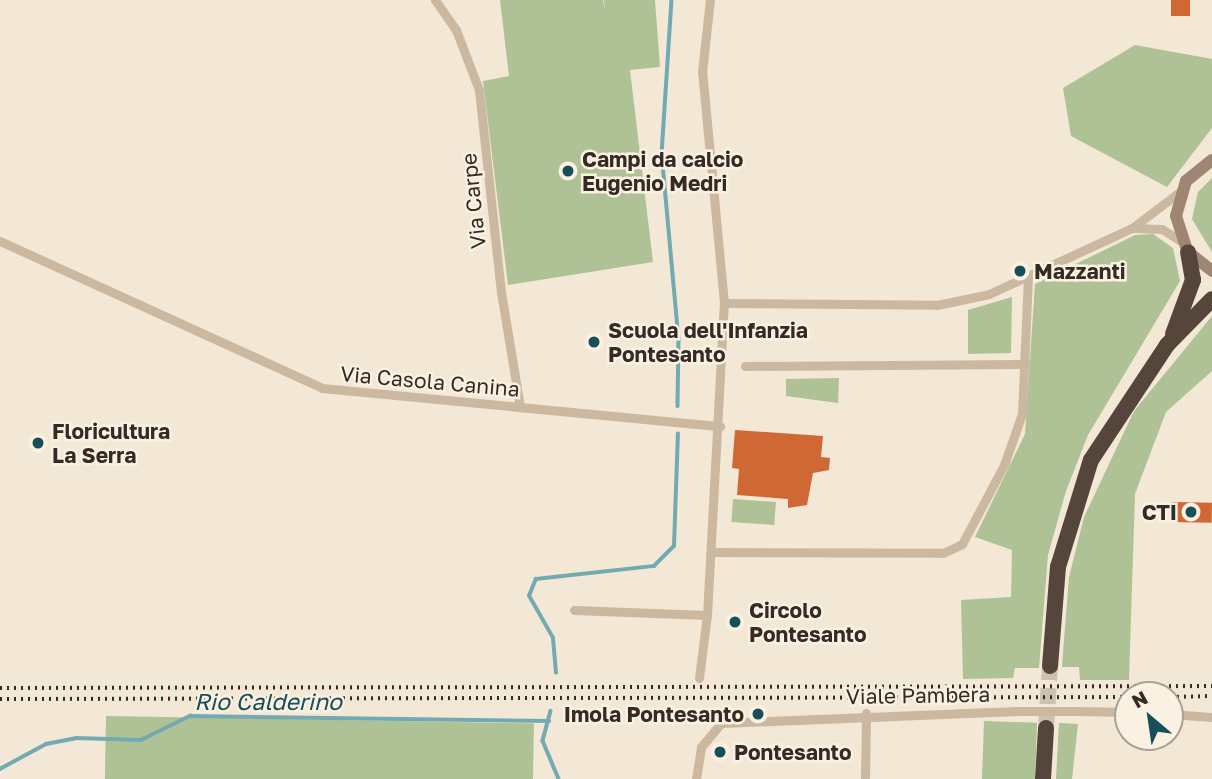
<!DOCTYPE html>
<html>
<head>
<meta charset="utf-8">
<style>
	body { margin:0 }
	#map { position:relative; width:1212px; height:779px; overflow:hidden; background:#f3e7d5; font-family:"Golos Text",sans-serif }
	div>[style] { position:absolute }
	.green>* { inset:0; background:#afc295; transform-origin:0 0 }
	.stream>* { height:3.5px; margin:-1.75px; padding:0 1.75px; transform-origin:1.75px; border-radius:1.75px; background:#72aab2 }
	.building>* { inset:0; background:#d06836; transform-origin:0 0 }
	.highway-tunnel>* { height:16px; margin-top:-8px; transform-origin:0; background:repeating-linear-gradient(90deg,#cdc1b2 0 16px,transparent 0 24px) }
	.street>* { height:9px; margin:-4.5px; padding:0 4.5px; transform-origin:4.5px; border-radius:4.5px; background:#cbb8a1 }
	.secondary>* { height:12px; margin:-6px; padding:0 6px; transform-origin:6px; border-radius:6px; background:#9f8672 }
	.highway>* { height:16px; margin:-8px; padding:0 8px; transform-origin:8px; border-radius:8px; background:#56453a }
	.rail>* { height:3.5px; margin-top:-1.75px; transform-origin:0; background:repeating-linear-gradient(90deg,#352b24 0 2px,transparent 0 7px) }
	.street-bridge>* { height:9px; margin:-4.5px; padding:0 4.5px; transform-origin:4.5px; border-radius:4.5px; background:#cbb8a1 }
	.dots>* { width:19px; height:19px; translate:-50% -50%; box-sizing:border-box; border:4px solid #faf1e2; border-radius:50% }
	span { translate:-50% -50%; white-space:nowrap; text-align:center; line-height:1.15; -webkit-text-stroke:5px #faf1e2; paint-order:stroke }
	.poi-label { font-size:21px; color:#352b24; font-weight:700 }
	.left { translate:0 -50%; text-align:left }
	.right { translate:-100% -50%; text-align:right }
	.street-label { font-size:21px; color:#352b24 }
	.water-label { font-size:23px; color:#174f59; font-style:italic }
	.north { position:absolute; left:1114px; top:681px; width:70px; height:70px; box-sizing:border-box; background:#faf1e2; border:2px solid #aba296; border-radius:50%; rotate:331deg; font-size:19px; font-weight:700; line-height:28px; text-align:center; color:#352b24 }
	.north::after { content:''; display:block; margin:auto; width:24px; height:32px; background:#174f59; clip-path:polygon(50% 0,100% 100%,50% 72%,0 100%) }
</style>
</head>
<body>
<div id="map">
	<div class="green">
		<div style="clip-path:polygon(500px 0,603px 0,605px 10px,604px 0,655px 0,660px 67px,630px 70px,653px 262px,508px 285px,483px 81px,509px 76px)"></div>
		<div style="clip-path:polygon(1135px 45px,1212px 59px,1212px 128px,1167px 187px,1071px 136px,1063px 88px)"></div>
		<div style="clip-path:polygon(1212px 178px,1212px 252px,1192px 219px,1198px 192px)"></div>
		<div style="clip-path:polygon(1153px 234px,1173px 248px,1180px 281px,1088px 435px,1066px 491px,1048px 555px,1039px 668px,1015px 668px,1013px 678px,963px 679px,961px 600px,1011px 597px,1012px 550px,975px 537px,1025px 434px,1035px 284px,1135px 235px)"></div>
		<div style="clip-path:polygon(1012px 297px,1011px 353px,968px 354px,968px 310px)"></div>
		<div style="clip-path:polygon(1212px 316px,1212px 371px,1166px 412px,1135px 494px,1129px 680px,1080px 680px,1079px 667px,1062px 667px,1063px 652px,1069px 577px,1084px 517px,1134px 411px)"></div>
		<div style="clip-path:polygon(839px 378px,838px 403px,786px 396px,786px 379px)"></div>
		<div style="left:733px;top:499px;width:43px;height:23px;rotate:4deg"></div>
		<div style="left:106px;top:716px;width:428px;height:63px;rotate:1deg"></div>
		<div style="left:984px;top:721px;width:53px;height:58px;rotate:2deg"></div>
		<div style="clip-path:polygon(1059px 723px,1078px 724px,1072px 779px,1056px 779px)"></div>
	</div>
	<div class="stream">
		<div style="left:672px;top:0;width:153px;rotate:93.7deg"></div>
		<div style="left:662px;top:153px;width:188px;rotate:84.8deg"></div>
		<div style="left:679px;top:340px;width:66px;rotate:90.9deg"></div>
		<div style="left:556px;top:673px;width:35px;rotate:-95deg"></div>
		<div style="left:553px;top:638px;width:48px;rotate:-119.7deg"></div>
		<div style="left:529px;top:596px;width:18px;rotate:-68deg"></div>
		<div style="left:536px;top:579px;width:119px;rotate:-6.3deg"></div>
		<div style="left:654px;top:566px;width:28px;rotate:-45deg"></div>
		<div style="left:674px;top:546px;width:112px;rotate:-88deg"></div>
		<div style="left:551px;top:711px;width:31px;rotate:105deg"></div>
		<div style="left:543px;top:741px;width:41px;rotate:67.2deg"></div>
		<div style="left:0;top:769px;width:52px;rotate:-28.5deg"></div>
		<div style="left:46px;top:744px;width:31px;rotate:-11deg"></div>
		<div style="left:76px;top:738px;width:65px;rotate:1.8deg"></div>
		<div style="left:141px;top:740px;width:55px;rotate:-26.1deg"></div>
		<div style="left:190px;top:716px;width:359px;rotate:0.8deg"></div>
	</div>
	<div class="building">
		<div style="left:1171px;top:0;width:19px;height:16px"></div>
		<div style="clip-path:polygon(735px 430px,823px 436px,821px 457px,830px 458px,829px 470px,813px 473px,807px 505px,788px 508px,788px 499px,737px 495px,739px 469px,732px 468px)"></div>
		<div style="left:1171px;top:502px;width:41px;height:20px;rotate:1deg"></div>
	</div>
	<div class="highway-tunnel">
		<div style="left:1046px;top:728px;width:62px;rotate:-86.3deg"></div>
	</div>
	<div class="street">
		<div style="left:435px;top:0;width:37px;rotate:55deg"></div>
		<div style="left:456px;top:30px;width:64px;rotate:69deg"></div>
		<div style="left:479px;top:90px;width:203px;rotate:83.8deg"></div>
		<div style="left:501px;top:292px;width:117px;rotate:80.6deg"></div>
		<div style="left:1133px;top:228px;width:29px;rotate:2deg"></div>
		<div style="left:1162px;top:229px;width:24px;rotate:33deg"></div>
		<div style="left:0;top:241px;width:354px;rotate:24.5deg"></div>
		<div style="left:322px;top:388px;width:400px;rotate:5.5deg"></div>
		<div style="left:724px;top:303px;width:213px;rotate:0.5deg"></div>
		<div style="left:937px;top:305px;width:53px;rotate:-11.9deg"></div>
		<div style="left:989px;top:294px;width:157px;rotate:-24.8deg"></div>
		<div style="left:1132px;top:228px;width:61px;rotate:-37.1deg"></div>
		<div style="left:745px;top:366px;width:281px;rotate:-0.4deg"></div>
		<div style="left:711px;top:552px;width:232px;rotate:0.2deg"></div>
		<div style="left:943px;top:553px;width:21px;rotate:-25deg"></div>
		<div style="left:962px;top:544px;width:89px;rotate:-62deg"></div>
		<div style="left:1004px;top:465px;width:54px;rotate:-70.6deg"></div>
		<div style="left:1022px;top:414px;width:140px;rotate:-87.5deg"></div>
		<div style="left:574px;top:610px;width:133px;rotate:2.2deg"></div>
		<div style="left:699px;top:678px;width:64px;rotate:-82.8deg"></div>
		<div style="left:707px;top:615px;width:312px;rotate:-86.9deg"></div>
		<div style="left:724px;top:303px;width:232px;rotate:-95.4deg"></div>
		<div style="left:702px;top:72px;width:72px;rotate:-83.7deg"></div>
		<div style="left:1078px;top:711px;width:50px;rotate:1.1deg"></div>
		<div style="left:1170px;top:714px;width:42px;rotate:4.1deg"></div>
		<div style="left:696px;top:779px;width:32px;rotate:-81deg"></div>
		<div style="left:701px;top:747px;width:31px;rotate:-50deg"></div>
		<div style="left:721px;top:723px;width:296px;rotate:-2.3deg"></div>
		<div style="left:865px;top:779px;width:66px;rotate:-89.1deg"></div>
	</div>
	<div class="secondary">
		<div style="left:1212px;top:160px;width:33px;rotate:141deg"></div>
		<div style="left:1186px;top:181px;width:36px;rotate:106deg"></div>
		<div style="left:1176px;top:216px;width:38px;rotate:72deg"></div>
		<div style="left:1188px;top:252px;width:31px;rotate:38deg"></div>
	</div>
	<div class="highway">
		<div style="left:1173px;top:334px;width:58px;rotate:-69.7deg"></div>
		<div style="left:1193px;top:280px;width:28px;rotate:-100deg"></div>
		<div style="left:1050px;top:666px;width:99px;rotate:-85.4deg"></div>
		<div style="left:1058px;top:567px;width:112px;rotate:-72.9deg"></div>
		<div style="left:1091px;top:460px;width:138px;rotate:-56.5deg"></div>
		<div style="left:1167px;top:345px;width:64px;rotate:-45.6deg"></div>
		<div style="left:1043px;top:779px;width:51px;rotate:-86.6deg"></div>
	</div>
	<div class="rail">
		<div style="left:0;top:688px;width:1212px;rotate:-0.09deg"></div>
		<div style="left:1170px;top:697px;width:42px;rotate:-1.4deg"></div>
		<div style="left:0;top:699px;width:1128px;rotate:-0.1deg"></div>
	</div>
	<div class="street-bridge">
		<div style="left:1017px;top:711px;width:61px"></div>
	</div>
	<div class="dots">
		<div style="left:568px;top:171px;background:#174f59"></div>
		<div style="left:1020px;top:271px;background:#174f59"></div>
		<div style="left:594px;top:342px;background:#174f59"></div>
		<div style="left:38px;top:443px;background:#174f59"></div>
		<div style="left:1191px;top:512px;background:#174f59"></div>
		<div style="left:735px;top:622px;background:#174f59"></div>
		<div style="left:758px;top:714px;background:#174f59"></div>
		<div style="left:720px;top:752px;background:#174f59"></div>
	</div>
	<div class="poi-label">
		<span class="left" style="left:582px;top:171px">Campi da calcio<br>Eugenio Medri</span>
		<span class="left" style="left:1034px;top:271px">Mazzanti</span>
		<span class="left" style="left:608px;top:342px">Scuola dell'Infanzia<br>Pontesanto</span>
		<span class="left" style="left:52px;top:443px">Floricultura<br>La Serra</span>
		<span class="right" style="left:1177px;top:512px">CTI</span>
		<span class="left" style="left:749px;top:622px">Circolo<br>Pontesanto</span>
		<span class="right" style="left:744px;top:714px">Imola Pontesanto</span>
		<span class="left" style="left:734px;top:752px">Pontesanto</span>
	</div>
	<div class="street-label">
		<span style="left:473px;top:201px;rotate:-96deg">Via Carpe</span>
		<span style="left:430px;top:381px;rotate:5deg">Via Casola Canina</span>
		<span style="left:918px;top:695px;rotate:-1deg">Viale Pambera</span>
	</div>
	<div class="water-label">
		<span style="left:268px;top:701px">Rio Calderino</span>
	</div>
	<div class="north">N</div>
</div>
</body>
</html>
